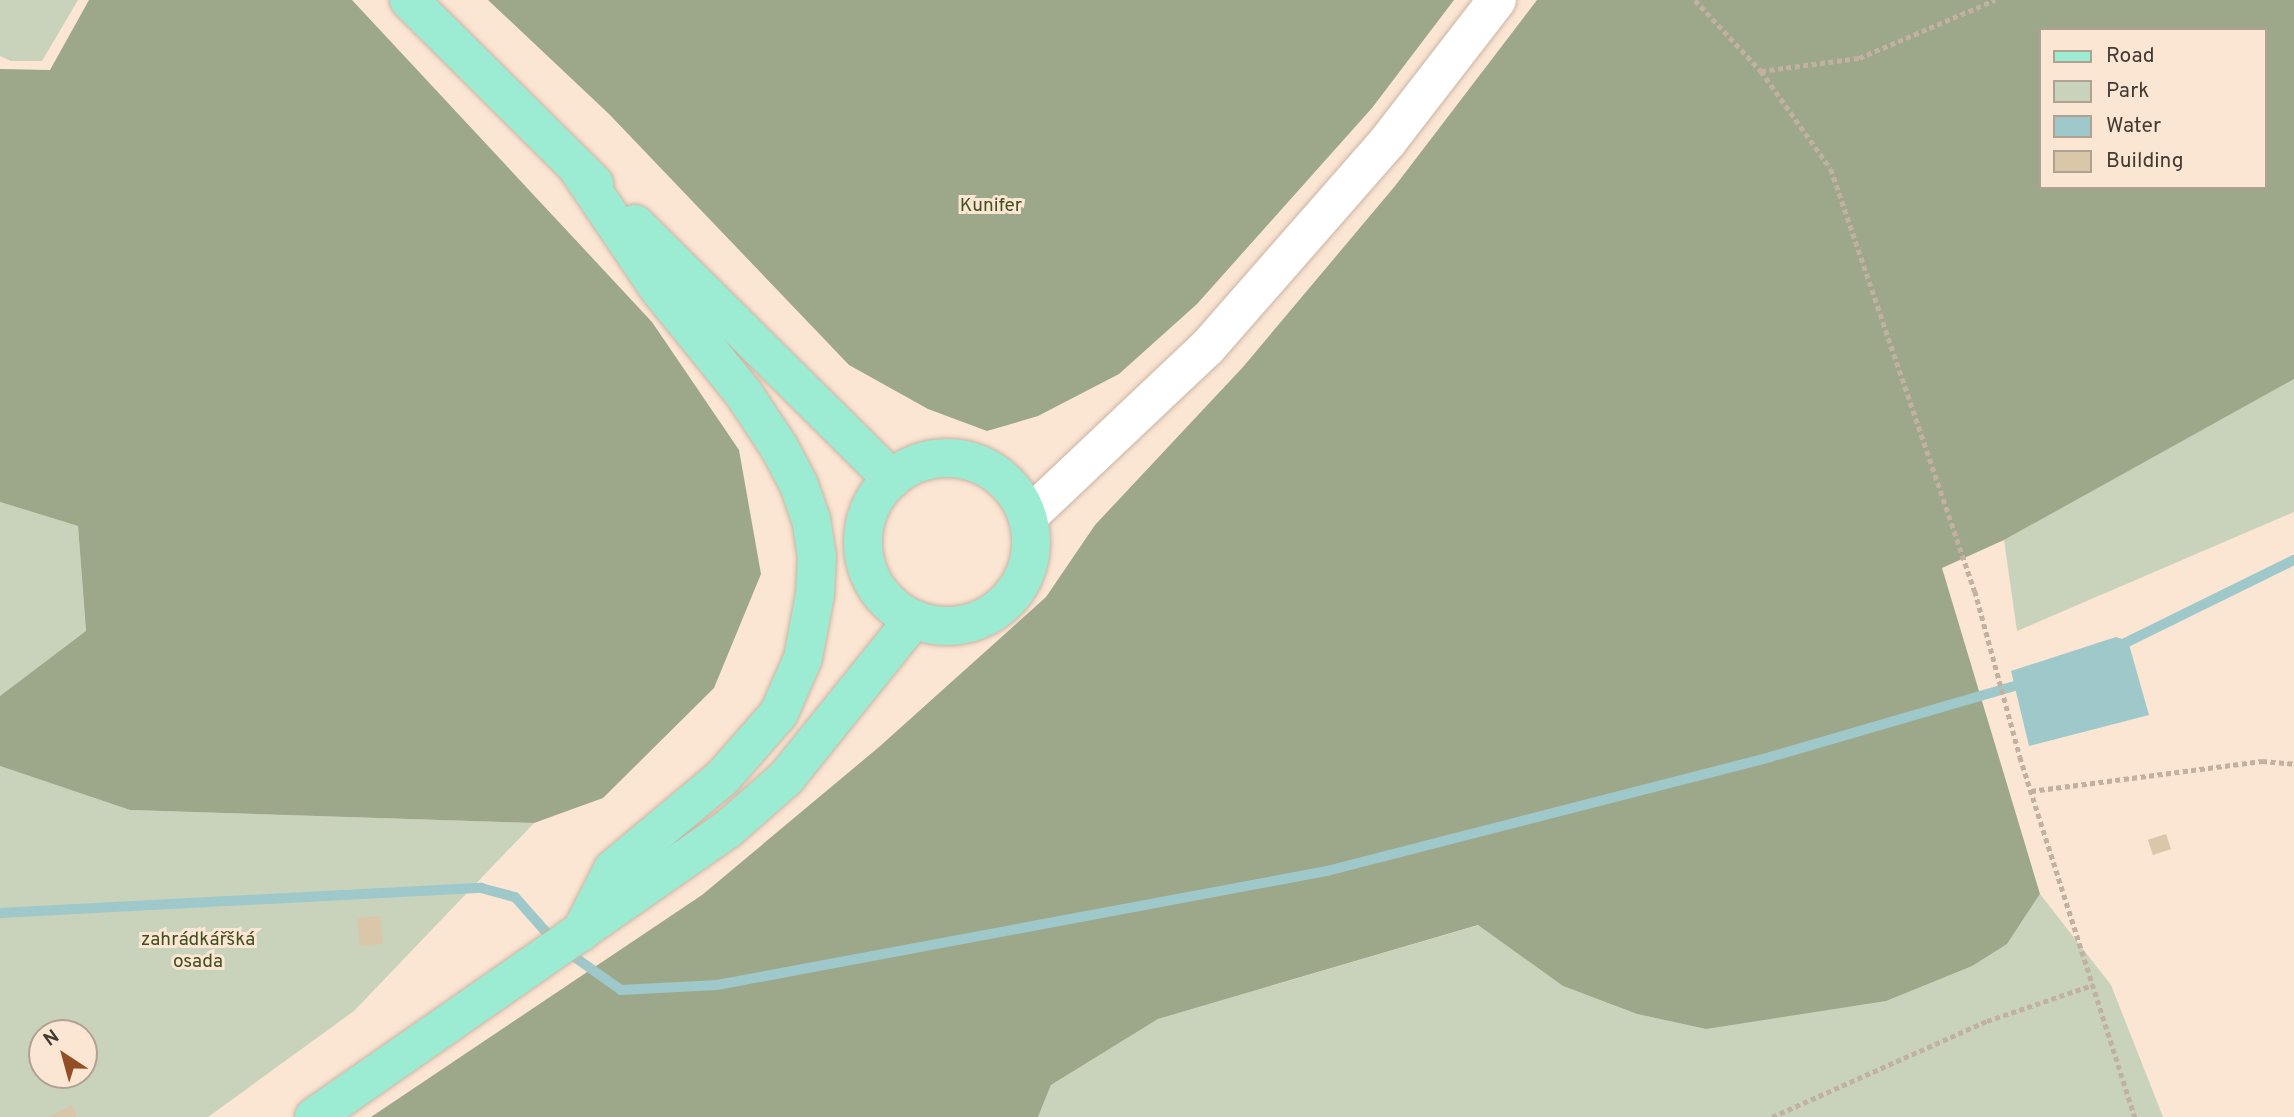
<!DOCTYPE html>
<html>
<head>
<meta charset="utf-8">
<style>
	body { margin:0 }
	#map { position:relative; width:2294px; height:1117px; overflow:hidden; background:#fbe5d3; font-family:Overpass,sans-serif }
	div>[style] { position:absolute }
	.green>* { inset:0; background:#c9d2bb }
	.forest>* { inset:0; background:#9da88a }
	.water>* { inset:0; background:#9ec8c9 }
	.stream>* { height:10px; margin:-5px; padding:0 5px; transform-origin:5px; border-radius:5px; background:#9ec8c9 }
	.building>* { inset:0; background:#dac7aa; transform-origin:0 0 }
	.path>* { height:4.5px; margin-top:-2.25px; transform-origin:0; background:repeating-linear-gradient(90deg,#c2b0a1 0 5px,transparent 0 8.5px) }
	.roads { filter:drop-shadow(0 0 2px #c9b4a3) drop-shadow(0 0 2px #c9b4a3) }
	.secondary>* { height:38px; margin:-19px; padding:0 19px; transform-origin:19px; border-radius:19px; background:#fff }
	.primary>* { height:38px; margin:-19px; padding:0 19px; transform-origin:19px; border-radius:19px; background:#9cecd3 }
	.primary>.ring { margin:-19px; padding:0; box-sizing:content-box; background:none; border:38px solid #9cecd3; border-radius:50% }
	span { translate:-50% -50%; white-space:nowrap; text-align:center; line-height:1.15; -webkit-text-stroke:6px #fbe5d3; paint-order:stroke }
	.park-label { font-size:19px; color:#415020 }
	.legend { position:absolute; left:2039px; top:28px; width:228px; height:161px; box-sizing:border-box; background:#fbe5d3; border:2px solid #b1a193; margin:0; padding:9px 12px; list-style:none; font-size:21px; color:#423a33 }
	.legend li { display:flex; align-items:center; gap:14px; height:35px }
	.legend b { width:35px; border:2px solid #b1a193 }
	.north { position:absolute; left:28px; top:1019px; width:70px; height:70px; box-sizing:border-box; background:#fbe5d3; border:2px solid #b1a193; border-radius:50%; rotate:324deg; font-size:19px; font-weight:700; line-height:28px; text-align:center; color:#423a33 }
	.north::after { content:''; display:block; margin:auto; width:24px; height:32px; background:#934f23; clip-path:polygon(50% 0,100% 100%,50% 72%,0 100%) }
</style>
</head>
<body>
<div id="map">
	<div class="green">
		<div style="clip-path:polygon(0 0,78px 0,42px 61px,11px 61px,0 56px)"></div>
		<div style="clip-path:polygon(2294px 377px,2294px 512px,2017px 631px,2004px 540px)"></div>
		<div style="clip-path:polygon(0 502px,78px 526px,86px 632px,0 696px)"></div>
		<div style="clip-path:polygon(evenodd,0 766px,130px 810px,534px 823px,354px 1011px,208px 1117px,0 1117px,0 766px,42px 1033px,84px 1033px,84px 1075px,42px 1075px,42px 1033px)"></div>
		<div style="clip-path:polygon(2040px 894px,2111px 985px,2163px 1117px,1038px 1117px,1051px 1085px,1158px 1019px,1479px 925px,1563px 986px,1637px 1014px,1706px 1029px,2007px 944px)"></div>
	</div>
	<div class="forest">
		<div style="clip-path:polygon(89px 0,352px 0,652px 322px,739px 450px,761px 574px,714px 688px,603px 798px,534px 823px,130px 810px,0 766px,0 696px,86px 631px,78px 526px,0 502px,0 69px,50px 70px)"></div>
		<div style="clip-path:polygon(488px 0,1454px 0,1372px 108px,1197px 304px,1119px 374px,1038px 416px,987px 431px,928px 409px,849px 365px,609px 114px)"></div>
		<div style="clip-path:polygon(evenodd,1537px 0,2294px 0,2294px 379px,2004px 540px,1942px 568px,2040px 894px,2007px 944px,1972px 966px,1886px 1001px,1706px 1029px,1637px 1014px,1563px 986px,1478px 925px,1158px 1019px,1051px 1085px,1038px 1117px,371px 1117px,702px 895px,879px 747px,1046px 597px,1095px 525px,1243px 367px,1395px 186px,1537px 0,2040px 30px,2264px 30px,2264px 187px,2040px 187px,2040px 30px)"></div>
	</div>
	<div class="water">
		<div style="clip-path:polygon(2116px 637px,2128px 641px,2149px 715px,2029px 746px,2011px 671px)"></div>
	</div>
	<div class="stream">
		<div style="left:2117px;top:647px;width:197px;rotate:-26.2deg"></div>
		<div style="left:0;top:913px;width:482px;rotate:-3deg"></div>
		<div style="left:481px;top:888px;width:35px;rotate:15deg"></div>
		<div style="left:515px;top:897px;width:59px;rotate:48.4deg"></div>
		<div style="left:566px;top:951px;width:67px;rotate:35.3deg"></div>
		<div style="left:621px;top:990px;width:96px;rotate:-3deg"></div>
		<div style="left:717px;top:985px;width:621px;rotate:-10.59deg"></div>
		<div style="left:1327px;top:871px;width:457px;rotate:-14.4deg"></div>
		<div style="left:1770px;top:757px;width:269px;rotate:-16.2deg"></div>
	</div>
	<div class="building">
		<div style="left:2166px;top:834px;width:16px;height:19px;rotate:72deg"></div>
		<div style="left:380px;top:916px;width:28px;height:23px;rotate:84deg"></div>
		<div style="clip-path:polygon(72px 1105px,77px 1117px,48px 1117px)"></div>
	</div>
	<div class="path">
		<div style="left:1695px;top:0;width:97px;rotate:47.1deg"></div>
		<div style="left:1761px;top:71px;width:120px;rotate:54.5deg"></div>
		<div style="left:1831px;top:169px;width:446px;rotate:71.2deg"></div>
		<div style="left:1975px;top:591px;width:172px;rotate:74.8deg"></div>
		<div style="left:2020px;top:757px;width:378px;rotate:72.3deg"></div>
		<div style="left:1761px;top:71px;width:99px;rotate:-7.6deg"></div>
		<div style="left:1859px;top:58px;width:148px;rotate:-23.1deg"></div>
		<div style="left:2031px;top:791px;width:233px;rotate:-7.4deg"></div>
		<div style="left:2262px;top:761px;width:32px;rotate:5deg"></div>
		<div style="left:1772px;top:1117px;width:235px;rotate:-24.1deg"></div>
		<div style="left:1987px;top:1021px;width:112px;rotate:-18.8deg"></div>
	</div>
	<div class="roads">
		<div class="secondary">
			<div style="left:1028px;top:517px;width:246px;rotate:-43.4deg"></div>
			<div style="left:1207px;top:348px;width:275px;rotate:-48.8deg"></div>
			<div style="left:1388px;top:141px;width:178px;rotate:-52.3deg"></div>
		</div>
		<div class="primary">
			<div style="left:409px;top:0;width:261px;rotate:44.8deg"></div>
			<div style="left:576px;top:166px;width:148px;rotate:56deg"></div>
			<div style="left:659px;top:289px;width:135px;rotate:51deg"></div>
			<div style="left:744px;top:394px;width:64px;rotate:56.6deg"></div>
			<div style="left:779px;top:447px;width:43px;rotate:62.2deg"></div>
			<div style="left:799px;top:485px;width:36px;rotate:71deg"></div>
			<div style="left:811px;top:519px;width:37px;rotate:81deg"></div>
			<div style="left:817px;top:556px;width:38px;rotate:93deg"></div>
			<div style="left:815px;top:594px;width:65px;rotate:100.6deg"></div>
			<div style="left:803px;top:658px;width:60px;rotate:113.6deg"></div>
			<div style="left:779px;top:713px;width:85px;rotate:131.2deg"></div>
			<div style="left:723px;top:777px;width:143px;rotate:140.1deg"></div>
			<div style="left:613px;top:869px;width:71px;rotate:116.9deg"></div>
			<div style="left:635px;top:224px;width:362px;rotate:44.8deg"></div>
			<div class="ring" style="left:863px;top:458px;width:130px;height:130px"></div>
			<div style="left:314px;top:1117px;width:504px;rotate:-34.82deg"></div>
			<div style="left:728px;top:829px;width:77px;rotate:-41.3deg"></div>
			<div style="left:786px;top:778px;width:204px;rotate:-51.2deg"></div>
		</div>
	</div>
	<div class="park-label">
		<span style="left:991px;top:207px">Kunifer</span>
		<span style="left:198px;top:952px">zahrádkářšká<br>osada</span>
	</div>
	<ul class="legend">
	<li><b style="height:9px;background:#9cecd3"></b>Road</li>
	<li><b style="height:19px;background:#c9d2bb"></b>Park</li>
	<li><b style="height:19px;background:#9ec8c9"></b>Water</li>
	<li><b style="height:19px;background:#dac7aa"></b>Building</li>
	</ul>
	<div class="north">N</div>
</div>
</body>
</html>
